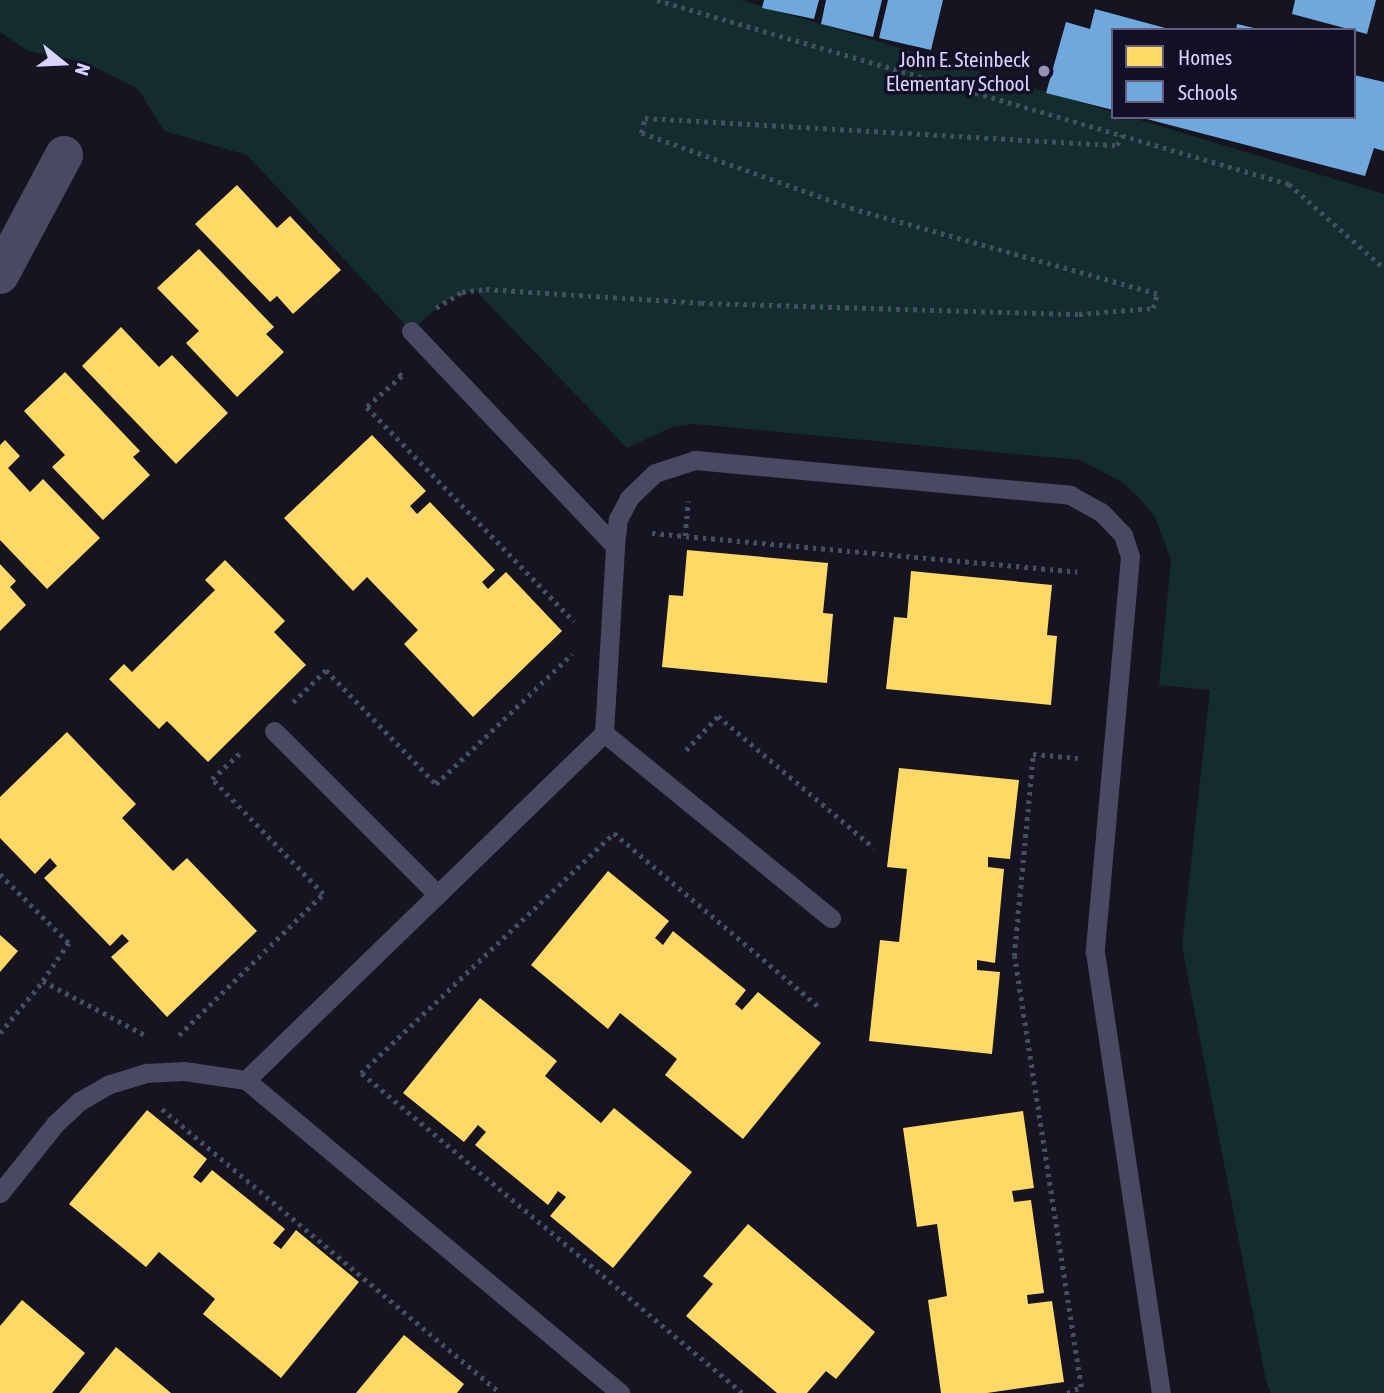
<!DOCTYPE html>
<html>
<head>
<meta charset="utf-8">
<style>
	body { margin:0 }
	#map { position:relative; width:1384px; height:1393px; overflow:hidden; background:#161421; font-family:"Asap Condensed",sans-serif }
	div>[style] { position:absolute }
	.green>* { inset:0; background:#132c2d }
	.homes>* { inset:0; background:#ffd966 }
	.schools>* { inset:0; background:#6fa8dc }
	.path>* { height:4.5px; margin-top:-2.25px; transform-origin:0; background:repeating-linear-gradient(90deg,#44505f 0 3.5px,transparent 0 8.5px) }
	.lane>* { height:19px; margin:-9.5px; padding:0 9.5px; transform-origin:9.5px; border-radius:9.5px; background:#4a4962 }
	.street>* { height:38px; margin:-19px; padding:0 19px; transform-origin:19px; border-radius:19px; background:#4a4962 }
	.dots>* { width:19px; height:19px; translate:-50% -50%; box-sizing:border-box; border:4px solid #130f26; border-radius:50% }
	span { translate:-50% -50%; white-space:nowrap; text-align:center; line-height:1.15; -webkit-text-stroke:7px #130f26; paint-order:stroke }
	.poi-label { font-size:21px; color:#d9d4ff }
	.right { translate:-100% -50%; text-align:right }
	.legend { position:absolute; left:1111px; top:28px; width:245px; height:91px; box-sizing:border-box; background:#130f26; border:2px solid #625e7d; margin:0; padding:9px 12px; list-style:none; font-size:21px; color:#d9d4ff }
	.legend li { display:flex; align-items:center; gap:14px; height:35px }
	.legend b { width:35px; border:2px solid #625e7d }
	.north { position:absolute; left:28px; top:28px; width:70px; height:70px; -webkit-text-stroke:5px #130f26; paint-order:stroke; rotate:108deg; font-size:19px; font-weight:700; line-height:28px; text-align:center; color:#d9d4ff }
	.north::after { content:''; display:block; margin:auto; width:24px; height:32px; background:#d9d4ff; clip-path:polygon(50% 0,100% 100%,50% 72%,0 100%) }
</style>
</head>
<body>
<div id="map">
	<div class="green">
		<div style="clip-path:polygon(0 0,741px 0,1113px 112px,1113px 117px,1130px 117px,1384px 194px,1384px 1393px,1271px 1393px,1266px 1381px,1182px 946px,1210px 690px,1159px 685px,1171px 560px,1155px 517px,1140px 499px,1122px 482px,1080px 460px,693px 424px,672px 427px,627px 448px,475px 290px,443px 302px,411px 331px,247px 155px,164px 131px,138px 89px,85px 62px,28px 51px,0 32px)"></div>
	</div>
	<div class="homes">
		<div style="clip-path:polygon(237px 185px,277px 228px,290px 216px,341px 270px,293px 314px,277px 296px,270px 302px,195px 224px)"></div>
		<div style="clip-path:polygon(199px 249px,274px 327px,266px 334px,284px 352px,237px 397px,186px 343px,199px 331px,157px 288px)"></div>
		<div style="clip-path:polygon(121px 327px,159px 367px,172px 355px,228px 413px,176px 464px,82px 366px)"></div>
		<div style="clip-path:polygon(65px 372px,140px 451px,133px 457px,150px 475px,103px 520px,52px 467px,65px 455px,24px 411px)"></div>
		<div style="clip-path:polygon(372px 435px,426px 491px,410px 506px,417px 514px,430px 502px,495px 570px,482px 582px,488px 589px,506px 572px,562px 631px,473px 717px,404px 644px,418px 630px,367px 577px,353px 591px,284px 518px)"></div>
		<div style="clip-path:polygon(5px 440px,20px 456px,8px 468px,30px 492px,43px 479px,100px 538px,47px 589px,0 540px,0 445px)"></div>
		<div style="clip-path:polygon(687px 550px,828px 563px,823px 613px,833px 614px,827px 683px,662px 667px,669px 595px,683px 596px)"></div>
		<div style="clip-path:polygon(225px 560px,285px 621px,274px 632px,306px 665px,208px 762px,167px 721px,159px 729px,109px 679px,124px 664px,132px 672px,215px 590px,205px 580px)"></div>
		<div style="clip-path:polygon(0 564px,16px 581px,10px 587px,26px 605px,0 631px)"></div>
		<div style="clip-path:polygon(911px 571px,1052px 585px,1047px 635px,1057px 636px,1051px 705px,886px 689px,894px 617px,907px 618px)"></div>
		<div style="clip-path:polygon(67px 732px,136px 804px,122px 818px,173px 871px,187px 858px,257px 931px,167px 1017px,111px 957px,129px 941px,122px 934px,110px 946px,44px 878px,57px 866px,50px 858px,35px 874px,0 838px,0 797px)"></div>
		<div style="clip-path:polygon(899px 768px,1019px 780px,1010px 859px,988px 857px,988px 867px,1004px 869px,995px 963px,977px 960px,977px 970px,1000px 972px,992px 1054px,869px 1041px,880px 940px,899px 942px,907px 869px,887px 867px)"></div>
		<div style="clip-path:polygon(608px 871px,669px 921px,655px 938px,663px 945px,673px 931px,746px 990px,735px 1004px,742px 1010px,758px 992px,821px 1043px,743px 1139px,665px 1075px,677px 1059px,620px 1013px,608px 1029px,531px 965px)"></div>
		<div style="clip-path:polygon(0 935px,18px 951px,0 972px)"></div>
		<div style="clip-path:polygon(480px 998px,557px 1061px,545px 1076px,601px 1123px,614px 1108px,692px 1172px,613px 1268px,550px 1216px,566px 1197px,558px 1191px,548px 1205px,475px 1145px,486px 1132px,478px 1125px,464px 1142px,403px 1093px)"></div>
		<div style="clip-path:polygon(147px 1110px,207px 1159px,193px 1177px,201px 1183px,212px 1170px,285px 1229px,273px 1243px,281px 1249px,296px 1230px,359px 1282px,281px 1378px,203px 1314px,215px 1299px,159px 1252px,146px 1267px,69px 1204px)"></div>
		<div style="clip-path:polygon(1023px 1111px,1034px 1188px,1012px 1191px,1014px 1202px,1031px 1200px,1044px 1293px,1027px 1295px,1028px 1304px,1052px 1301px,1064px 1382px,987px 1393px,941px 1393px,928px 1300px,947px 1296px,937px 1224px,917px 1227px,903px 1128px)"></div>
		<div style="clip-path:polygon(748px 1224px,875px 1332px,836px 1379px,826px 1371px,807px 1393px,777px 1393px,686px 1316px,713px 1284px,703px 1276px)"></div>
		<div style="clip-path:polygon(22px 1300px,85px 1353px,52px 1393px,0 1393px,0 1326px)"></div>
		<div style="clip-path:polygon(404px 1335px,464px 1384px,457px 1393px,356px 1393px)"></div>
		<div style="clip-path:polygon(116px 1347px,171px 1393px,79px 1393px)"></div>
	</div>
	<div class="schools">
		<div style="clip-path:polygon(764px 0,819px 0,814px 19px,762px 8px)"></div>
		<div style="clip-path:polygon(826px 0,882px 0,873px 37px,821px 24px)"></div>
		<div style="clip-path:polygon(888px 0,943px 0,931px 50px,879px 38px)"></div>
		<div style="clip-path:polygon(1295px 0,1376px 0,1367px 34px,1292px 14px)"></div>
		<div style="clip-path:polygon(1095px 9px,1169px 29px,1113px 30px,1113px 110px,1046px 93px,1066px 22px,1090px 29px)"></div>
		<div style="clip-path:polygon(1237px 24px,1258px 29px,1258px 30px,1236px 30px)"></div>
		<div style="clip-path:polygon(1354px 75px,1384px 82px,1384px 151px,1374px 148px,1365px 176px,1143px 118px,1354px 117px)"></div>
	</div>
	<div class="path">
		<div style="left:657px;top:0;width:658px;rotate:16.23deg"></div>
		<div style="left:1289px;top:184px;width:127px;rotate:41.5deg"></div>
		<div style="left:436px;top:308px;width:31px;rotate:-32deg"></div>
		<div style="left:462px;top:292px;width:24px;rotate:-7deg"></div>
		<div style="left:486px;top:289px;width:215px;rotate:3.7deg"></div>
		<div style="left:701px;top:303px;width:378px;rotate:1.7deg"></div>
		<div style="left:1079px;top:314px;width:74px;rotate:-4.6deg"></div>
		<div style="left:1153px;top:308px;width:15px;rotate:-74deg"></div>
		<div style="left:1157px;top:294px;width:316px;rotate:-164.4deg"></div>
		<div style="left:853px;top:209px;width:225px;rotate:-160.3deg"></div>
		<div style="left:641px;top:133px;width:16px;rotate:-75deg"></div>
		<div style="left:645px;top:118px;width:473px;rotate:3.3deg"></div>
		<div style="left:1117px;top:145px;width:11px;rotate:-63deg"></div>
		<div style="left:399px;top:373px;width:4px;rotate:45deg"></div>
		<div style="left:402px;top:376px;width:47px;rotate:138.5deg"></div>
		<div style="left:367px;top:407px;width:298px;rotate:46deg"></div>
		<div style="left:652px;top:533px;width:427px;rotate:5.2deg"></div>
		<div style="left:685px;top:536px;width:35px;rotate:-85deg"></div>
		<div style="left:293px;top:702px;width:46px;rotate:-44.1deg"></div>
		<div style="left:326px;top:670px;width:158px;rotate:46deg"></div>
		<div style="left:436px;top:784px;width:188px;rotate:-43.7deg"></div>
		<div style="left:686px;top:750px;width:47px;rotate:-46.7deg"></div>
		<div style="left:718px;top:716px;width:204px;rotate:40.2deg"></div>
		<div style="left:0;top:874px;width:98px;rotate:45deg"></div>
		<div style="left:69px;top:943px;width:46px;rotate:124.4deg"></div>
		<div style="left:43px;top:981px;width:118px;rotate:27.9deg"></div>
		<div style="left:0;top:1033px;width:67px;rotate:-50.4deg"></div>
		<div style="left:179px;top:1035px;width:202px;rotate:-44.4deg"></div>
		<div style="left:323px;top:894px;width:160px;rotate:-134deg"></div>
		<div style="left:212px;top:779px;width:42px;rotate:-43.1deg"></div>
		<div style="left:162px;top:1109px;width:441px;rotate:40deg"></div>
		<div style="left:742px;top:1393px;width:498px;rotate:-140deg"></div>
		<div style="left:361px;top:1073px;width:349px;rotate:-43.5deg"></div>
		<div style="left:614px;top:833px;width:269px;rotate:40.3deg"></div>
		<div style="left:1067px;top:1393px;width:15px;rotate:-23deg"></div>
		<div style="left:1081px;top:1387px;width:436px;rotate:-98.8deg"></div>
		<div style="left:1014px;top:956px;width:203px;rotate:-84.6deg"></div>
		<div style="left:1033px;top:754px;width:45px;rotate:5.1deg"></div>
	</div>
	<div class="lane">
		<div style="left:411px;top:331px;width:296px;rotate:46.5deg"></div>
		<div style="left:615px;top:546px;width:27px;rotate:-84deg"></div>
		<div style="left:618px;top:519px;width:24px;rotate:-62deg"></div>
		<div style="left:629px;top:498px;width:36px;rotate:-44deg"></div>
		<div style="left:655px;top:473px;width:42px;rotate:-18deg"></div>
		<div style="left:695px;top:460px;width:377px;rotate:5.3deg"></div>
		<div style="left:1070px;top:495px;width:35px;rotate:29deg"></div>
		<div style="left:1101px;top:512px;width:32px;rotate:46deg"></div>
		<div style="left:1123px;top:535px;width:22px;rotate:72deg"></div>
		<div style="left:1130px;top:556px;width:398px;rotate:95.1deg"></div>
		<div style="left:1095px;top:952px;width:446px;rotate:81.5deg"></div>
		<div style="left:274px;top:731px;width:231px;rotate:45deg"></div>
		<div style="left:604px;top:733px;width:293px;rotate:39.2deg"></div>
		<div style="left:246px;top:1080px;width:499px;rotate:-44.1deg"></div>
		<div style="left:604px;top:733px;width:187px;rotate:-86.6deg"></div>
		<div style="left:0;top:1193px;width:88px;rotate:-51.4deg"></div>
		<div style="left:55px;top:1124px;width:34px;rotate:-43deg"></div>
		<div style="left:80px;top:1101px;width:34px;rotate:-30deg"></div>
		<div style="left:110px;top:1084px;width:38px;rotate:-17deg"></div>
		<div style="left:146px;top:1073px;width:38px;rotate:-3deg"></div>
		<div style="left:184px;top:1071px;width:63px;rotate:8.3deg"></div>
		<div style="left:246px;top:1080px;width:488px;rotate:39.9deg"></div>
	</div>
	<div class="street">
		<div style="left:0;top:275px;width:136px;rotate:-61.9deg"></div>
	</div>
	<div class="dots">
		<div style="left:1044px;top:71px;background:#9591b1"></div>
	</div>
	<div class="poi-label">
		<span class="right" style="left:1030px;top:71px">John E. Steinbeck<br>Elementary School</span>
	</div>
	<ul class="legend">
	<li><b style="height:19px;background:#ffd966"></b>Homes</li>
	<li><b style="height:19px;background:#6fa8dc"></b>Schools</li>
	</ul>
	<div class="north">N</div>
</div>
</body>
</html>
